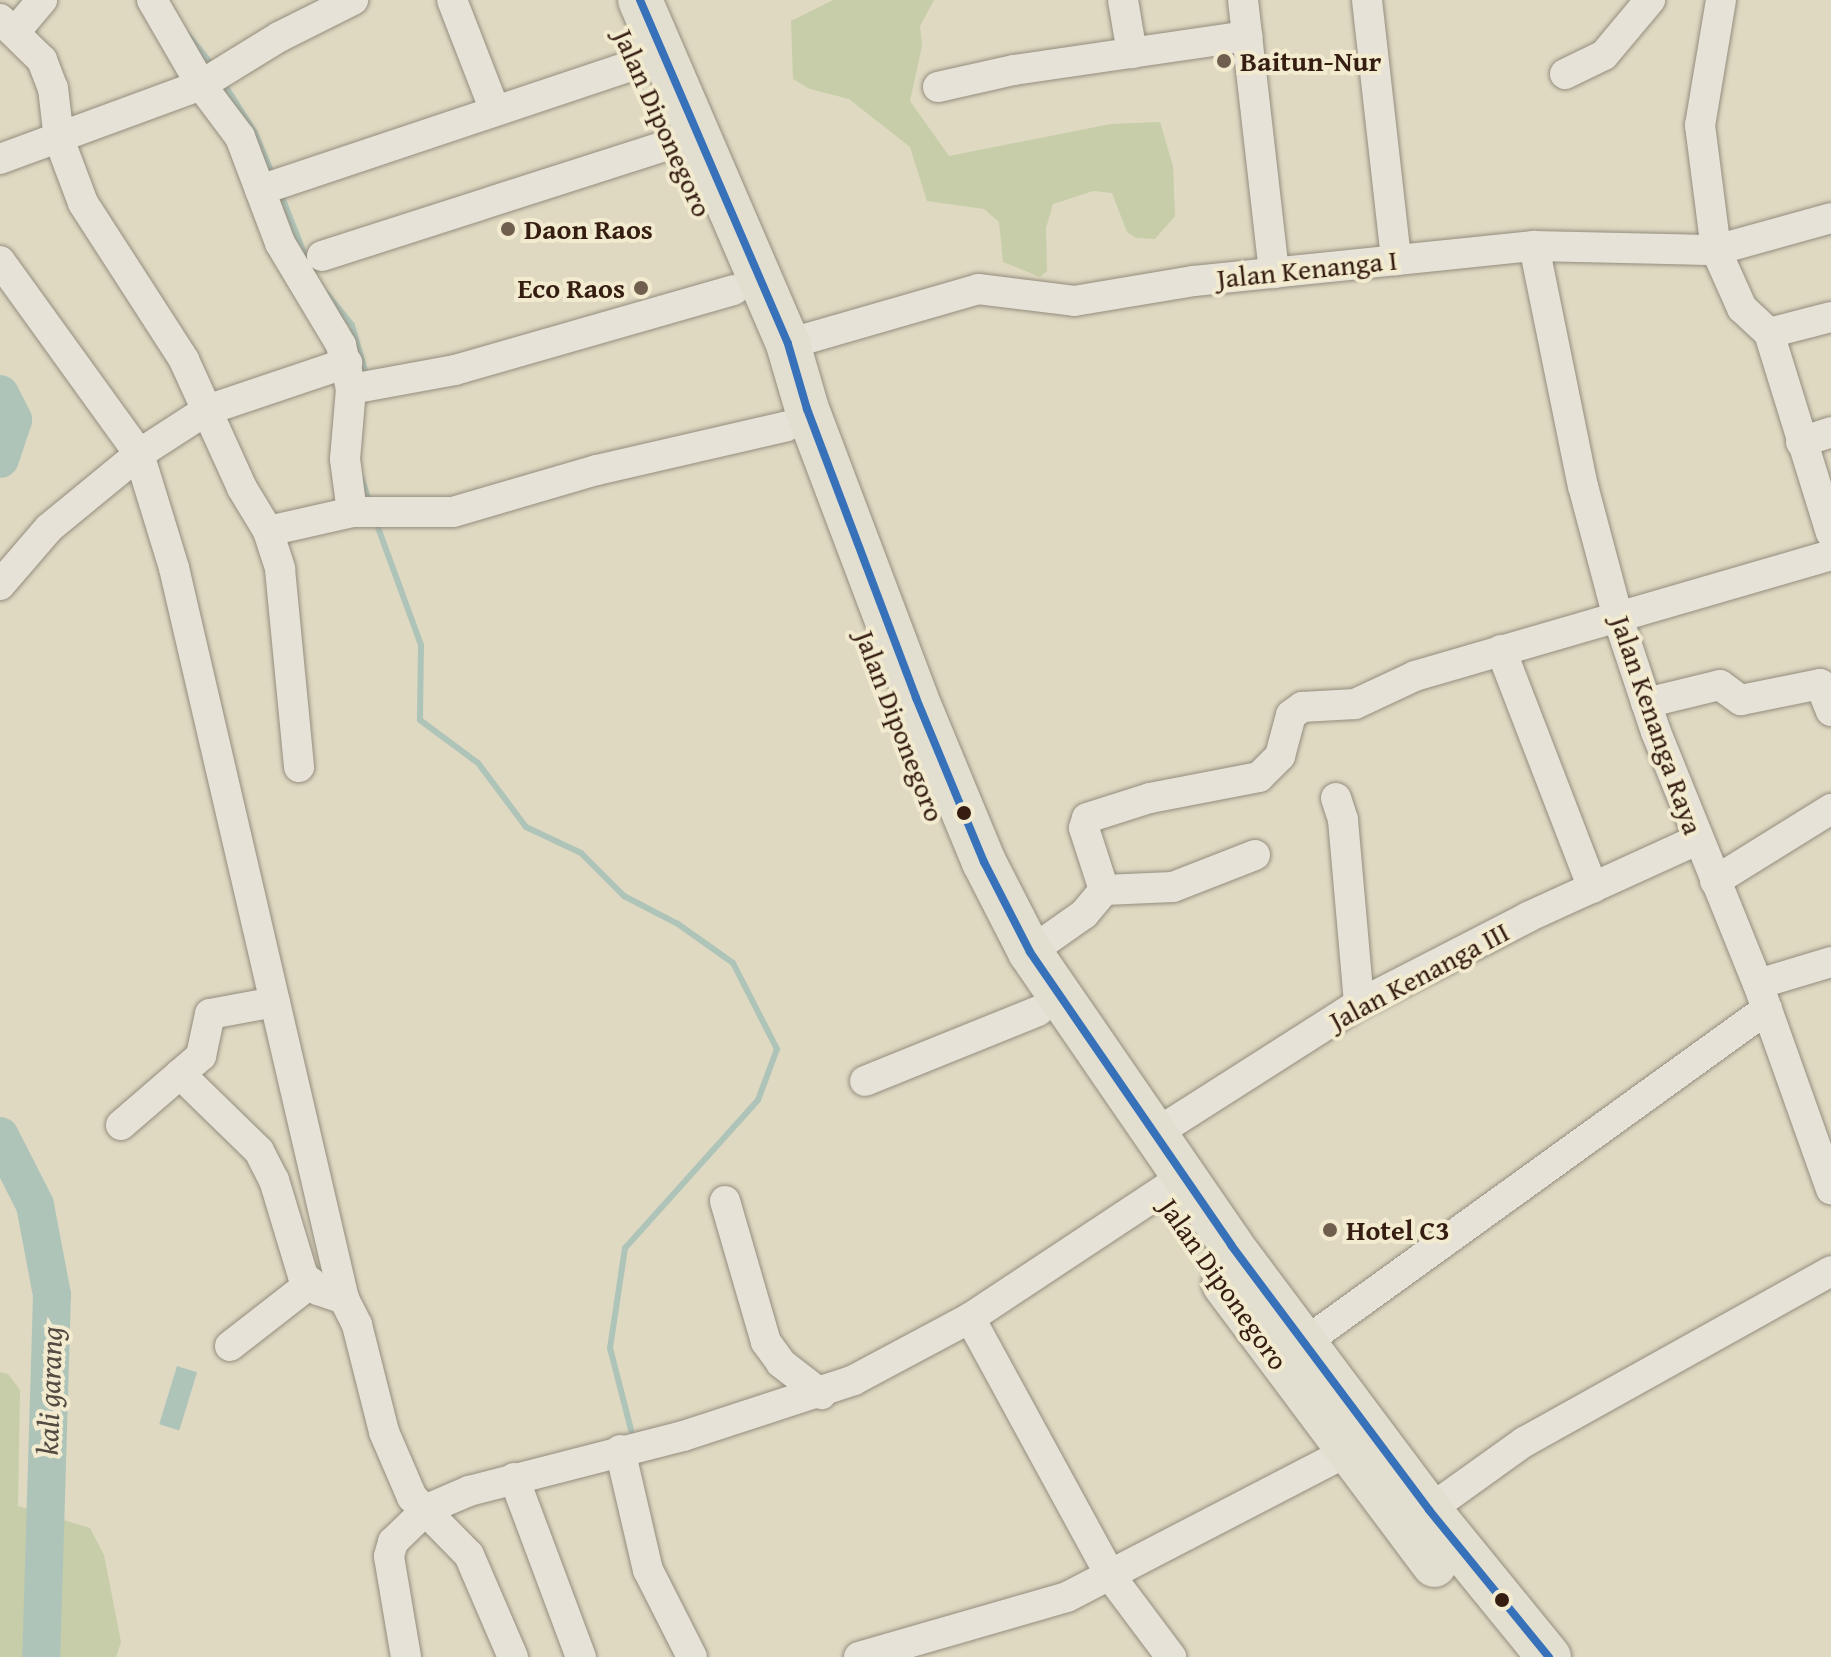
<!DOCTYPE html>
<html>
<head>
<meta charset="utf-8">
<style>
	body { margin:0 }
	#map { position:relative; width:1831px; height:1657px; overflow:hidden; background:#dfd9c2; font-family:"Gentium Book Plus",serif }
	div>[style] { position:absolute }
	.green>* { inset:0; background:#c6cda8 }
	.water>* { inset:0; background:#afc4b9; transform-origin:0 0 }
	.stream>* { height:6px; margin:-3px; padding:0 3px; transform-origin:3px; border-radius:3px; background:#afc4b9 }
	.river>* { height:38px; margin:-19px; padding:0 19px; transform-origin:19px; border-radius:19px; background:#afc4b9 }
	.roads { filter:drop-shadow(0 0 2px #948d7e) drop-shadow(0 0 2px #948d7e) }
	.minor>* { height:30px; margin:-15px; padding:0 15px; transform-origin:15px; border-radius:15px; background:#e6e2d7 }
	.highway>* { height:44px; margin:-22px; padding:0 22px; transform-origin:22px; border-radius:22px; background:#e2ded0 }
	.bus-1>* { height:8px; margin:-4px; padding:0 4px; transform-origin:4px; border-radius:4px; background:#3671b9 }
	.dots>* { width:22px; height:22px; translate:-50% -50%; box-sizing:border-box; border:4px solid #f3ebcf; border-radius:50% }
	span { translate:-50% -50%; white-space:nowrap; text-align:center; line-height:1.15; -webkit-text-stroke:8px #f3ebcf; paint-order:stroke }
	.poi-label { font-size:28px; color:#351d11; font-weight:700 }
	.left { translate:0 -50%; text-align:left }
	.right { translate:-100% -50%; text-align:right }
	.street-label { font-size:28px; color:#351d11 }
	.water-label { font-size:30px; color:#534c42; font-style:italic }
</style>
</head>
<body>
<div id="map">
	<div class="green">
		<div style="clip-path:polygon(833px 0,934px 0,920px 26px,922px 46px,910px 101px,949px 156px,1111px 124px,1160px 122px,1173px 166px,1175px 216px,1155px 239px,1136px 238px,1127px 232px,1112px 193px,1093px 191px,1053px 204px,1046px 228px,1047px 271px,1040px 277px,1003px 262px,999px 222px,984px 209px,927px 201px,910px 147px,849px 99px,810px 89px,793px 79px,791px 21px)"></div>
		<div style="clip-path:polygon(0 1372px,8px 1374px,20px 1390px,18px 1506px,90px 1528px,104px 1555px,121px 1642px,116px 1657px,0 1657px)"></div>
	</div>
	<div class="water">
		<div style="left:177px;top:1366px;width:21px;height:61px;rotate:17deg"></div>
	</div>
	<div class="stream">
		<div style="left:187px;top:34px;width:41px;rotate:50.9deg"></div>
		<div style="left:223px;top:82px;width:60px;rotate:57.9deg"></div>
		<div style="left:255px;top:133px;width:49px;rotate:67.1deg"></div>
		<div style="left:280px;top:192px;width:76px;rotate:68.5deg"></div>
		<div style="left:326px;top:293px;width:41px;rotate:50.9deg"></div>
		<div style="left:352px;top:325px;width:55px;rotate:74.2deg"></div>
		<div style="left:362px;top:480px;width:24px;rotate:71deg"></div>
		<div style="left:376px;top:522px;width:131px;rotate:69.9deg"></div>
		<div style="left:421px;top:645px;width:75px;rotate:90.8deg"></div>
		<div style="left:420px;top:720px;width:72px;rotate:36.6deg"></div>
		<div style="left:478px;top:763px;width:80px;rotate:53.1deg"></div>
		<div style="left:526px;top:827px;width:61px;rotate:25.3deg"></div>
		<div style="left:581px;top:853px;width:61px;rotate:45deg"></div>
		<div style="left:624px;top:896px;width:61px;rotate:27.4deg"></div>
		<div style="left:678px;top:924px;width:67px;rotate:35.3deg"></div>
		<div style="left:733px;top:963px;width:97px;rotate:62.9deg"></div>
		<div style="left:777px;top:1049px;width:54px;rotate:110.4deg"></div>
		<div style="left:758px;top:1100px;width:199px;rotate:131.9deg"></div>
		<div style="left:625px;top:1248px;width:101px;rotate:98.5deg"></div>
		<div style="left:610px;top:1348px;width:85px;rotate:75.6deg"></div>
	</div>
	<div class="river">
		<div style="left:0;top:394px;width:29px;rotate:63deg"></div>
		<div style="left:13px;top:420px;width:41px;rotate:108.4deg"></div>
		<div style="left:0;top:1136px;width:77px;rotate:63.1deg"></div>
		<div style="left:35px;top:1205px;width:92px;rotate:79.3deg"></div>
		<div style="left:52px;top:1295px;width:362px;rotate:91.7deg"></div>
	</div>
	<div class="roads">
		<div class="minor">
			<div style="left:152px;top:0;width:98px;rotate:60deg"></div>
			<div style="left:201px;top:85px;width:65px;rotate:53.1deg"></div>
			<div style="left:240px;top:137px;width:113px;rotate:69.3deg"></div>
			<div style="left:280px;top:243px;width:119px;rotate:59.1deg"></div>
			<div style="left:341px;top:345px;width:45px;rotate:77.2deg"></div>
			<div style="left:351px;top:389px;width:70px;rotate:94.9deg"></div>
			<div style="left:345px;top:459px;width:53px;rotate:82.5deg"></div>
			<div style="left:352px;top:512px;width:101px"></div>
			<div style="left:453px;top:512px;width:150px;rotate:-16.3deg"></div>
			<div style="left:597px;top:470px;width:195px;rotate:-13deg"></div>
			<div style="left:452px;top:0;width:119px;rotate:68.8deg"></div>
			<div style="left:1123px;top:0;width:54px;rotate:80.4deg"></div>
			<div style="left:1243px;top:0;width:275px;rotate:83.5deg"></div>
			<div style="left:1367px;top:0;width:262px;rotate:83.6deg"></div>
			<div style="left:1721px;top:0;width:127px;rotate:99.5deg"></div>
			<div style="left:1700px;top:125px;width:126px;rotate:82.7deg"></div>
			<div style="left:1716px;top:250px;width:64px;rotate:65.9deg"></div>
			<div style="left:1742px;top:308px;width:37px;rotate:43deg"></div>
			<div style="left:1769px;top:333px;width:64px;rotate:-14.5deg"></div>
			<div style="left:0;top:19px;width:59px;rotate:44.3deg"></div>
			<div style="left:42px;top:60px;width:30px;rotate:69deg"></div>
			<div style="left:53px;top:88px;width:51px;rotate:83.3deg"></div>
			<div style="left:59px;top:139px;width:68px;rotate:69.4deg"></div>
			<div style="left:83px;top:203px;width:187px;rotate:57.2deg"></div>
			<div style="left:184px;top:360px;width:141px;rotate:65.6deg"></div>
			<div style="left:242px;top:488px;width:50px;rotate:58.8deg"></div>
			<div style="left:268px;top:531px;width:40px;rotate:72deg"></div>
			<div style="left:280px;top:569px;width:199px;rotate:84.5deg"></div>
			<div style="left:15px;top:32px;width:42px;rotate:-49.8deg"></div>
			<div style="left:1565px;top:74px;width:43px;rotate:-26deg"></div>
			<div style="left:1604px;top:55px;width:72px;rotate:-50.1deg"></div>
			<div style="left:938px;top:87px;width:78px;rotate:-12.6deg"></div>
			<div style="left:1014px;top:70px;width:236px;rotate:-8.3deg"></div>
			<div style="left:0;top:159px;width:214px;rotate:-20.2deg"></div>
			<div style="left:201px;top:85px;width:92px;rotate:-31.6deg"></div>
			<div style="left:279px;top:37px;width:83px;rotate:-26.6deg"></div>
			<div style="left:260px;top:190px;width:397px;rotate:-18.5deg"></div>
			<div style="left:1534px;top:246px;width:245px;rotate:78.5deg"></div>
			<div style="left:1583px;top:486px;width:137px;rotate:75.1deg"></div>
			<div style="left:1618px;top:618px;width:120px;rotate:71.6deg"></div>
			<div style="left:1656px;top:732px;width:272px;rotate:68deg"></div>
			<div style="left:1758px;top:984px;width:218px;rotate:70.4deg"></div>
			<div style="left:322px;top:256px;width:369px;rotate:-17.8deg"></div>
			<div style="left:0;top:261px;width:238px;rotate:54.2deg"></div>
			<div style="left:139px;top:454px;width:119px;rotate:72.9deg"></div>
			<div style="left:174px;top:568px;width:751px;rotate:76.91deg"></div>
			<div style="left:344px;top:1299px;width:29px;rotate:63deg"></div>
			<div style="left:357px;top:1325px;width:110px;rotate:75.8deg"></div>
			<div style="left:384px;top:1432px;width:71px;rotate:66.7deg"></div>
			<div style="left:412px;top:1497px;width:81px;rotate:45.5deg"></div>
			<div style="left:469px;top:1555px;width:111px;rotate:66.7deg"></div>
			<div style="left:1769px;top:333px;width:209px;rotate:72.8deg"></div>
			<div style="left:788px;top:344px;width:198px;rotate:-16.1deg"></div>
			<div style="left:978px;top:289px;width:97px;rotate:7.1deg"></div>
			<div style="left:1074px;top:301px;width:122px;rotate:-9.5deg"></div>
			<div style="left:1194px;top:281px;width:342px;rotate:-5.9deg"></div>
			<div style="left:1534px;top:246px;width:182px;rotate:1.3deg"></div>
			<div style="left:1716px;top:250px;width:119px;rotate:-15.5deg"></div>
			<div style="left:351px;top:389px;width:106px;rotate:-10.4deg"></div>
			<div style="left:455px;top:370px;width:290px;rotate:-16deg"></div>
			<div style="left:1801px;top:442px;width:32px;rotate:-18deg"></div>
			<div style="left:268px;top:531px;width:86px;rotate:-12.7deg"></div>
			<div style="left:0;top:585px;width:75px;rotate:-49.3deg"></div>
			<div style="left:49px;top:528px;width:117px;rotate:-39.4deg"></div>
			<div style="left:139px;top:454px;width:81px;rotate:-32.9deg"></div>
			<div style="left:207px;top:410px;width:148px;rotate:-18.6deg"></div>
			<div style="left:1501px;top:650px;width:255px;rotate:68.9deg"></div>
			<div style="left:1646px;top:703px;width:76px;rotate:-13.7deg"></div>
			<div style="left:1720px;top:685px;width:26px;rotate:36deg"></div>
			<div style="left:1741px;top:700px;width:81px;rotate:-11.4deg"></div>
			<div style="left:1820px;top:684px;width:29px;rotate:68deg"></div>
			<div style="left:1336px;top:798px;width:23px;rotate:72deg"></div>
			<div style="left:1343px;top:820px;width:185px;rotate:85deg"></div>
			<div style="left:1715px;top:881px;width:137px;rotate:-31.8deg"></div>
			<div style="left:1104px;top:890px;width:69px;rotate:-2.5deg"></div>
			<div style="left:1173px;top:887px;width:88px;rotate:-21.3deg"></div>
			<div style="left:1030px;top:952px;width:66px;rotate:-35.1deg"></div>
			<div style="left:1084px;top:914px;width:31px;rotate:-50deg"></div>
			<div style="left:1104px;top:890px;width:65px;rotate:-107.9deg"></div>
			<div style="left:1084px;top:828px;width:10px;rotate:-73deg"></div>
			<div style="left:1087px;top:818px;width:66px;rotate:-17.6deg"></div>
			<div style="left:1150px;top:798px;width:111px;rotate:-10.9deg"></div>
			<div style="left:1259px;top:777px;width:30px;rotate:-45deg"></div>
			<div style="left:1280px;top:756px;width:42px;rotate:-75deg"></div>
			<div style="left:1291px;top:715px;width:14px;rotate:-36deg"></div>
			<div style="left:1302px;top:707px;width:53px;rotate:-3.2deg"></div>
			<div style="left:1355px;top:704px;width:66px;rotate:-25deg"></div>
			<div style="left:1415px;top:676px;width:433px;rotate:-16.2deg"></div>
			<div style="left:1758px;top:984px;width:76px;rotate:-16.8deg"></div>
			<div style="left:180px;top:1074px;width:110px;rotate:44.3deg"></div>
			<div style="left:259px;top:1151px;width:33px;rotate:63deg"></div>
			<div style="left:274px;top:1180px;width:100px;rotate:73.2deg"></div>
			<div style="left:303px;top:1276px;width:21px;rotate:43deg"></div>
			<div style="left:318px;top:1290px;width:28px;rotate:19deg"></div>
			<div style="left:865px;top:1081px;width:187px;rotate:-22deg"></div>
			<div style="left:121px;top:1125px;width:106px;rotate:-40.8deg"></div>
			<div style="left:201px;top:1056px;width:43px;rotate:-77.9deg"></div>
			<div style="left:210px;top:1014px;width:66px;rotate:-10.5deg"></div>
			<div style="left:1153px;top:1135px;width:244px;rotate:-32.5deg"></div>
			<div style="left:1359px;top:1004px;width:190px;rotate:-27.2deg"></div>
			<div style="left:1528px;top:917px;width:186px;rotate:-24.5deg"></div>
			<div style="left:725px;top:1201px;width:147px;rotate:73.8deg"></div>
			<div style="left:766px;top:1342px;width:26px;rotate:54deg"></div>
			<div style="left:781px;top:1363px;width:51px;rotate:37.8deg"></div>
			<div style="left:970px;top:1318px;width:296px;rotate:61.4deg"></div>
			<div style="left:1112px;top:1578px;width:99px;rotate:53.2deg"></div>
			<div style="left:1304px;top:1343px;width:571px;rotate:-35.81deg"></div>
			<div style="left:230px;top:1346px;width:103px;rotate:-37.9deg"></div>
			<div style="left:620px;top:1450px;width:123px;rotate:76.9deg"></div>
			<div style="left:648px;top:1570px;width:97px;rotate:63.2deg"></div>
			<div style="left:514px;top:1478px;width:191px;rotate:69.5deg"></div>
			<div style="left:1429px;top:1510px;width:117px;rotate:-35.6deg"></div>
			<div style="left:1524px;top:1442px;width:351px;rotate:-29.1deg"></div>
			<div style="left:406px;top:1657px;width:102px;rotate:-99.6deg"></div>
			<div style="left:389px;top:1556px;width:15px;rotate:-74deg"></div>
			<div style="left:393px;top:1542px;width:47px;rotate:-44.1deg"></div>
			<div style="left:427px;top:1509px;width:46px;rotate:-23.2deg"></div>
			<div style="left:469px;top:1491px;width:221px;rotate:-14.4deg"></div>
			<div style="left:683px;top:1436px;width:180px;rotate:-18.1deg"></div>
			<div style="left:854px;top:1380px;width:132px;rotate:-28.1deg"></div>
			<div style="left:970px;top:1318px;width:255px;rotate:-33.5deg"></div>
			<div style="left:859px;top:1657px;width:216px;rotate:-16.1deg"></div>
			<div style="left:1067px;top:1597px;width:318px;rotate:-27.4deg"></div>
		</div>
		<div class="highway">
			<div style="left:640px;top:0;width:374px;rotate:66.7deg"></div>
			<div style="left:788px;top:344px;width:68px;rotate:73.7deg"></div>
			<div style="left:807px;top:409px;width:309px;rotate:69.3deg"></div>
			<div style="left:916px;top:698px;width:178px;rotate:67.5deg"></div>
			<div style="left:984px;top:862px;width:101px;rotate:62.9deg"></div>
			<div style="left:1030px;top:952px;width:355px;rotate:55.5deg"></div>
			<div style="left:1231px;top:1245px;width:331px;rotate:53.2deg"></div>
			<div style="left:1429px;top:1510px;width:190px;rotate:50.8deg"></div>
			<div style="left:1224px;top:1284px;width:351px;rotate:53.2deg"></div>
		</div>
	</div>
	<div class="bus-1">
		<div style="left:640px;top:0;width:374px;rotate:66.7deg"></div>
		<div style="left:788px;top:344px;width:68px;rotate:73.7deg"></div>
		<div style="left:807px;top:409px;width:309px;rotate:69.3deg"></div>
		<div style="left:916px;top:698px;width:178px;rotate:67.5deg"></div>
		<div style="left:984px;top:862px;width:101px;rotate:62.9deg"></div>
		<div style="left:1030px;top:952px;width:355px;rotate:55.5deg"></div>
		<div style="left:1231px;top:1245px;width:331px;rotate:53.2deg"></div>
		<div style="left:1429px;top:1510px;width:190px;rotate:50.8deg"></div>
	</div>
	<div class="dots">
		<div style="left:1224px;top:61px;background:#705f4f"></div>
		<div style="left:508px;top:229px;background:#705f4f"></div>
		<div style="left:641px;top:288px;background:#705f4f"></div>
		<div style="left:964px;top:813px;background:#351d11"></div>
		<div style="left:1330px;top:1230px;background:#705f4f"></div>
		<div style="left:1502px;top:1600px;background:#351d11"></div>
	</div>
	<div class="poi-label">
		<span class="left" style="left:1240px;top:61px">Baitun-Nur</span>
		<span class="left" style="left:524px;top:229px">Daon Raos</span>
		<span class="right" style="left:625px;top:288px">Eco Raos</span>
		<span class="left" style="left:1346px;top:1230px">Hotel C3</span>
	</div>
	<div class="street-label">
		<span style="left:663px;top:123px;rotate:66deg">Jalan Diponegoro</span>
		<span style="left:1307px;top:269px;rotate:-6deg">Jalan Kenanga I</span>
		<span style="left:1657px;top:725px;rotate:71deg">Jalan Kenanga Raya</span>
		<span style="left:900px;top:726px;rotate:69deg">Jalan Diponegoro</span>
		<span style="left:1419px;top:976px;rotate:-28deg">Jalan Kenanga III</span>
		<span style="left:1224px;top:1284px;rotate:55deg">Jalan Diponegoro</span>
	</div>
	<div class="water-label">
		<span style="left:49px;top:1391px;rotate:-88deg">kali garang</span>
	</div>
</div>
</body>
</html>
